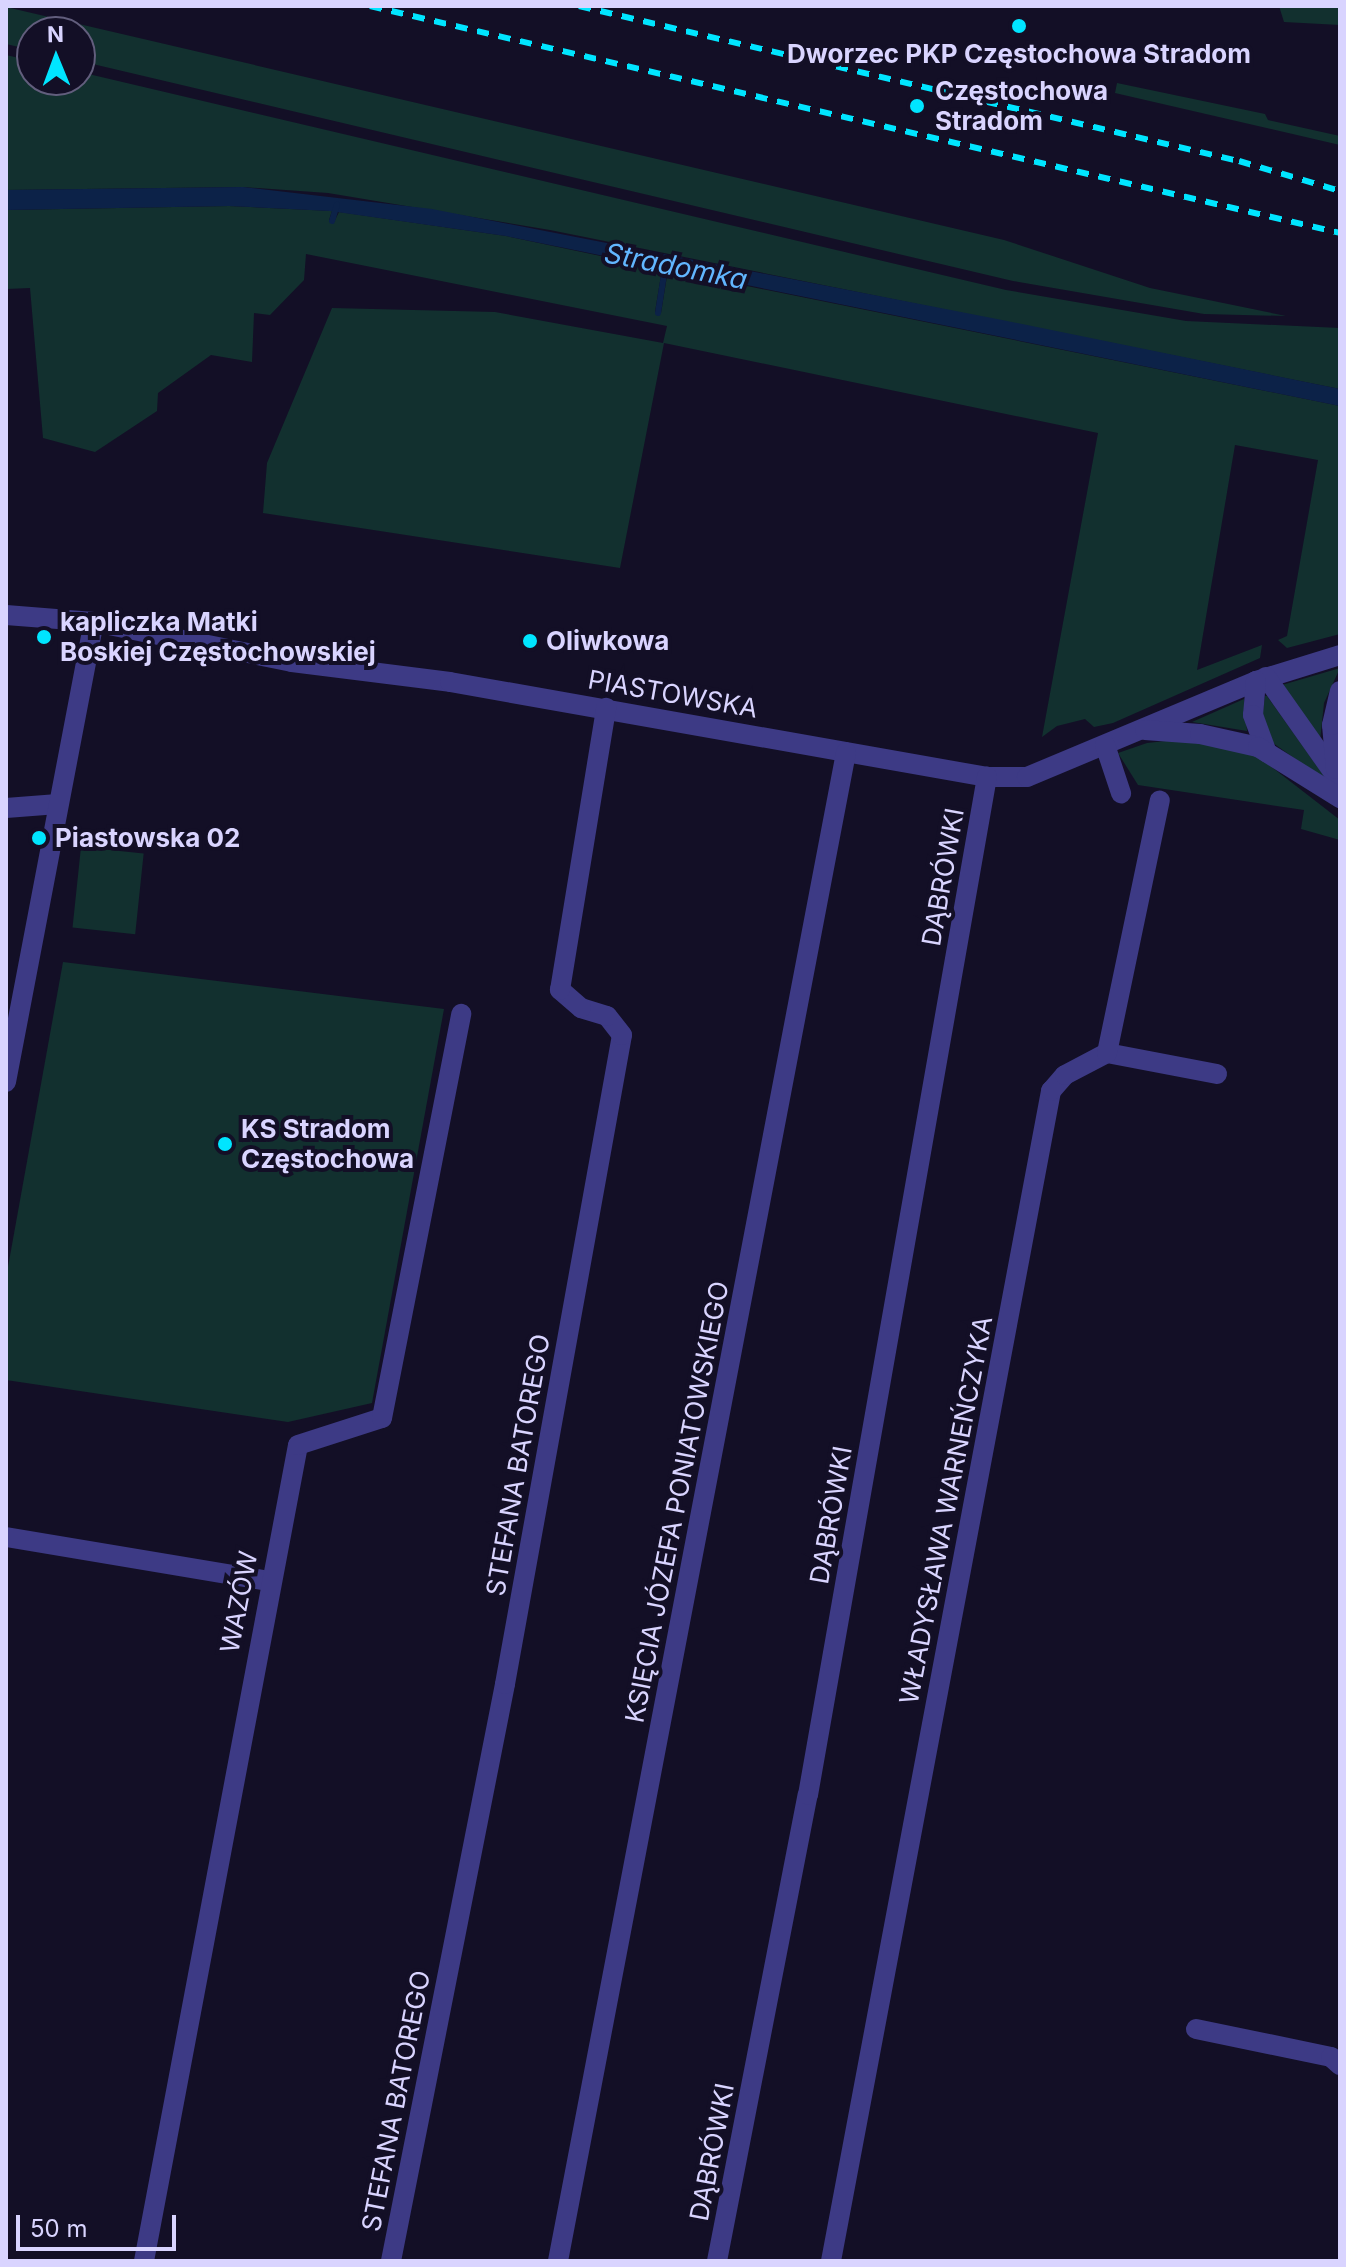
<!DOCTYPE html>
<html>
<head>
<meta charset="utf-8">
<style>
	body { margin:0 }
	#map { position:relative; width:1346px; height:2267px; overflow:hidden; background:#130f26; font-family:Inter,sans-serif }
	div>[style] { position:absolute }
	.green>* { inset:0; background:#12302f; transform-origin:0 0 }
	.water>* { inset:0; background:#0c2248 }
	.stream>* { height:6px; margin:-3px; padding:0 3px; transform-origin:3px; border-radius:3px; background:#0c2248 }
	.minor>* { height:20px; margin:-10px; padding:0 10px; transform-origin:10px; border-radius:10px; background:#3d3a85 }
	.rail>* { height:6px; margin-top:-3px; transform-origin:0; background:repeating-linear-gradient(90deg,#00e5ff 0 12px,transparent 0 22px) }
	.dots>* { width:22px; height:22px; translate:-50% -50%; box-sizing:border-box; border:4px solid #130f26; border-radius:50% }
	span { translate:-50% -50%; white-space:nowrap; text-align:center; line-height:1.15; -webkit-text-stroke:8px #130f26; paint-order:stroke }
	.poi-label { font-size:26px; color:#d9d4ff; font-weight:700 }
	.left { translate:0 -50%; text-align:left }
	.street-label { font-size:26px; color:#d9d4ff }
	.water-label { font-size:28px; color:#62b6ff; font-style:italic }
	.frame { position:absolute; inset:0; border:8px solid #d9d4ff; pointer-events:none }
	.north { position:absolute; left:16px; top:16px; width:80px; height:80px; box-sizing:border-box; background:#130f26; border:2px solid #625e7d; border-radius:50%; rotate:359deg; font-size:22px; font-weight:700; line-height:32px; text-align:center; color:#d9d4ff }
	.north::after { content:''; display:block; margin:auto; width:28px; height:36px; background:#00e5ff; clip-path:polygon(50% 0,100% 100%,50% 72%,0 100%) }
	.scale { position:absolute; left:16px; top:2215px; width:160px; height:36px; box-sizing:border-box; border:4px solid #d9d4ff; border-top:0; padding-left:10px; font-size:24px; line-height:28px; white-space:nowrap; color:#d9d4ff; -webkit-text-stroke:6px #130f26; paint-order:stroke }
</style>
</head>
<body>
<div id="map">
	<div class="green">
		<div style="clip-path:polygon(1279px 6px,1340px 6px,1340px 25px,1284px 22px)"></div>
		<div style="clip-path:polygon(6px 7px,1004px 240px,1150px 288px,1286px 316px,1204px 314px,1013px 281px,80px 61px,80px 32px,32px 32px,32px 50px,6px 44px)"></div>
		<div style="clip-path:polygon(6px 55px,32px 61px,32px 80px,80px 80px,80px 72px,1006px 290px,1186px 321px,1340px 328px,1340px 389px,550px 230px,328px 193px,243px 187px,6px 190px)"></div>
		<div style="clip-path:polygon(1117px 83px,1265px 114px,1268px 120px,1340px 136px,1340px 145px,1115px 93px)"></div>
		<div style="clip-path:polygon(229px 206px,332px 211px,329px 220px,334px 222px,339px 212px,506px 236px,662px 269px,655px 312px,661px 313px,668px 270px,1340px 406px,1340px 634px,1287px 648px,1278px 640px,1287px 636px,1318px 460px,1235px 445px,1197px 670px,1262px 645px,1260px 658px,1113px 723px,1094px 727px,1085px 719px,1057px 726px,1042px 737px,1098px 433px,664px 343px,620px 568px,263px 513px,267px 463px,332px 308px,495px 312px,663px 343px,667px 326px,306px 254px,304px 280px,270px 315px,254px 313px,252px 362px,211px 355px,158px 393px,157px 411px,95px 452px,43px 438px,30px 288px,6px 289px,6px 210px)"></div>
		<div style="clip-path:polygon(1340px 668px,1324px 703px,1320px 741px,1282px 685px)"></div>
		<div style="clip-path:polygon(1265px 696px,1267px 696px,1329px 783px,1273px 743px,1262px 719px)"></div>
		<div style="clip-path:polygon(1244px 699px,1247px 731px,1192px 722px)"></div>
		<div style="clip-path:polygon(1185px 739px,1251px 751px,1340px 820px,1340px 840px,1301px 829px,1304px 810px,1138px 785px,1118px 753px,1147px 743px)"></div>
		<div style="left:81px;top:847px;width:63px;height:81px;rotate:6deg"></div>
		<div style="clip-path:polygon(63px 962px,444px 1009px,372px 1403px,288px 1422px,6px 1380px,6px 1278px)"></div>
	</div>
	<div class="water">
		<div style="clip-path:polygon(243px 187px,432px 209px,1002px 320px,1340px 389px,1340px 406px,506px 236px,330px 211px,229px 206px,6px 210px,6px 190px)"></div>
	</div>
	<div class="stream">
		<div style="left:332px;top:221px;width:17px;rotate:-73deg"></div>
		<div style="left:658px;top:313px;width:52px;rotate:-81.1deg"></div>
	</div>
	<div class="minor">
		<div style="left:6px;top:615px;width:88px;rotate:4.5deg"></div>
		<div style="left:94px;top:622px;width:202px;rotate:11.4deg"></div>
		<div style="left:292px;top:662px;width:159px;rotate:7.2deg"></div>
		<div style="left:450px;top:682px;width:545px;rotate:10.03deg"></div>
		<div style="left:987px;top:777px;width:40px"></div>
		<div style="left:1027px;top:777px;width:248px;rotate:-22.7deg"></div>
		<div style="left:1256px;top:681px;width:88px;rotate:-17.2deg"></div>
		<div style="left:1266px;top:677px;width:128px;rotate:54.8deg"></div>
		<div style="left:1256px;top:681px;width:34px;rotate:95deg"></div>
		<div style="left:1253px;top:715px;width:40px;rotate:69.8deg"></div>
		<div style="left:1145px;top:730px;width:55px;rotate:4.2deg"></div>
		<div style="left:1200px;top:734px;width:59px;rotate:12.6deg"></div>
		<div style="left:1258px;top:747px;width:97px;rotate:31.9deg"></div>
		<div style="left:1105px;top:745px;width:51px;rotate:71.6deg"></div>
		<div style="left:1336px;top:769px;width:44px;rotate:-95.2deg"></div>
		<div style="left:1332px;top:725px;width:35px;rotate:-77deg"></div>
		<div style="left:6px;top:808px;width:52px;rotate:-4.4deg"></div>
		<div style="left:1107px;top:1053px;width:112px;rotate:10.8deg"></div>
		<div style="left:6px;top:1082px;width:468px;rotate:-79.2deg"></div>
		<div style="left:6px;top:1537px;width:267px;rotate:9.5deg"></div>
		<div style="left:1196px;top:2029px;width:138px;rotate:11.7deg"></div>
		<div style="left:1331px;top:2057px;width:12px;rotate:42deg"></div>
		<div style="left:144px;top:2261px;width:830px;rotate:-79.31deg"></div>
		<div style="left:298px;top:1445px;width:88px;rotate:-17.8deg"></div>
		<div style="left:382px;top:1418px;width:412px;rotate:-78.9deg"></div>
		<div style="left:391px;top:2261px;width:588px;rotate:-78.82deg"></div>
		<div style="left:505px;top:1684px;width:659px;rotate:-79.78deg"></div>
		<div style="left:622px;top:1035px;width:24px;rotate:-128deg"></div>
		<div style="left:607px;top:1016px;width:27px;rotate:-163deg"></div>
		<div style="left:581px;top:1008px;width:28px;rotate:-139deg"></div>
		<div style="left:560px;top:990px;width:286px;rotate:-80.7deg"></div>
		<div style="left:558px;top:2261px;width:1536px;rotate:-79.19deg"></div>
		<div style="left:717px;top:2261px;width:475px;rotate:-79deg"></div>
		<div style="left:808px;top:1795px;width:1034px;rotate:-80.03deg"></div>
		<div style="left:831px;top:2261px;width:1191px;rotate:-79.35deg"></div>
		<div style="left:1051px;top:1091px;width:21px;rotate:-49deg"></div>
		<div style="left:1065px;top:1075px;width:47px;rotate:-27.6deg"></div>
		<div style="left:1107px;top:1053px;width:258px;rotate:-78.2deg"></div>
	</div>
	<div class="rail">
		<div style="left:370px;top:6px;width:996px;rotate:13.17deg"></div>
		<div style="left:579px;top:6px;width:678px;rotate:13.22deg"></div>
		<div style="left:1239px;top:161px;width:105px;rotate:16.5deg"></div>
	</div>
	<div class="dots">
		<div style="left:1019px;top:26px;background:#00e5ff"></div>
		<div style="left:917px;top:106px;background:#00e5ff"></div>
		<div style="left:44px;top:637px;background:#00e5ff"></div>
		<div style="left:530px;top:641px;background:#00e5ff"></div>
		<div style="left:39px;top:838px;background:#00e5ff"></div>
		<div style="left:225px;top:1144px;background:#00e5ff"></div>
	</div>
	<div class="poi-label">
		<span style="left:1019px;top:54px">Dworzec PKP Częstochowa Stradom</span>
		<span class="left" style="left:935px;top:106px">Częstochowa<br>Stradom</span>
		<span class="left" style="left:60px;top:637px">kapliczka Matki<br>Boskiej Częstochowskiej</span>
		<span class="left" style="left:546px;top:641px">Oliwkowa</span>
		<span class="left" style="left:55px;top:838px">Piastowska 02</span>
		<span class="left" style="left:241px;top:1144px">KS Stradom<br>Częstochowa</span>
	</div>
	<div class="street-label">
		<span style="left:673px;top:694px;rotate:10deg">PIASTOWSKA</span>
		<span style="left:943px;top:877px;rotate:-80deg">DĄBRÓWKI</span>
		<span style="left:518px;top:1465px;rotate:-80deg">STEFANA BATOREGO</span>
		<span style="left:677px;top:1502px;rotate:-79deg">KSIĘCIA JÓZEFA PONIATOWSKIEGO</span>
		<span style="left:946px;top:1510px;rotate:-79deg">WŁADYSŁAWA WARNEŃCZYKA</span>
		<span style="left:831px;top:1515px;rotate:-80deg">DĄBRÓWKI</span>
		<span style="left:239px;top:1602px;rotate:-79deg">WAZÓW</span>
		<span style="left:396px;top:2101px;rotate:-79deg">STEFANA BATOREGO</span>
		<span style="left:712px;top:2152px;rotate:-79deg">DĄBRÓWKI</span>
	</div>
	<div class="water-label">
		<span style="left:676px;top:266px;rotate:11deg">Stradomka</span>
	</div>
	<div class="frame"></div>
	<div class="north">N</div>
	<div class="scale">50 m</div>
</div>
</body>
</html>
